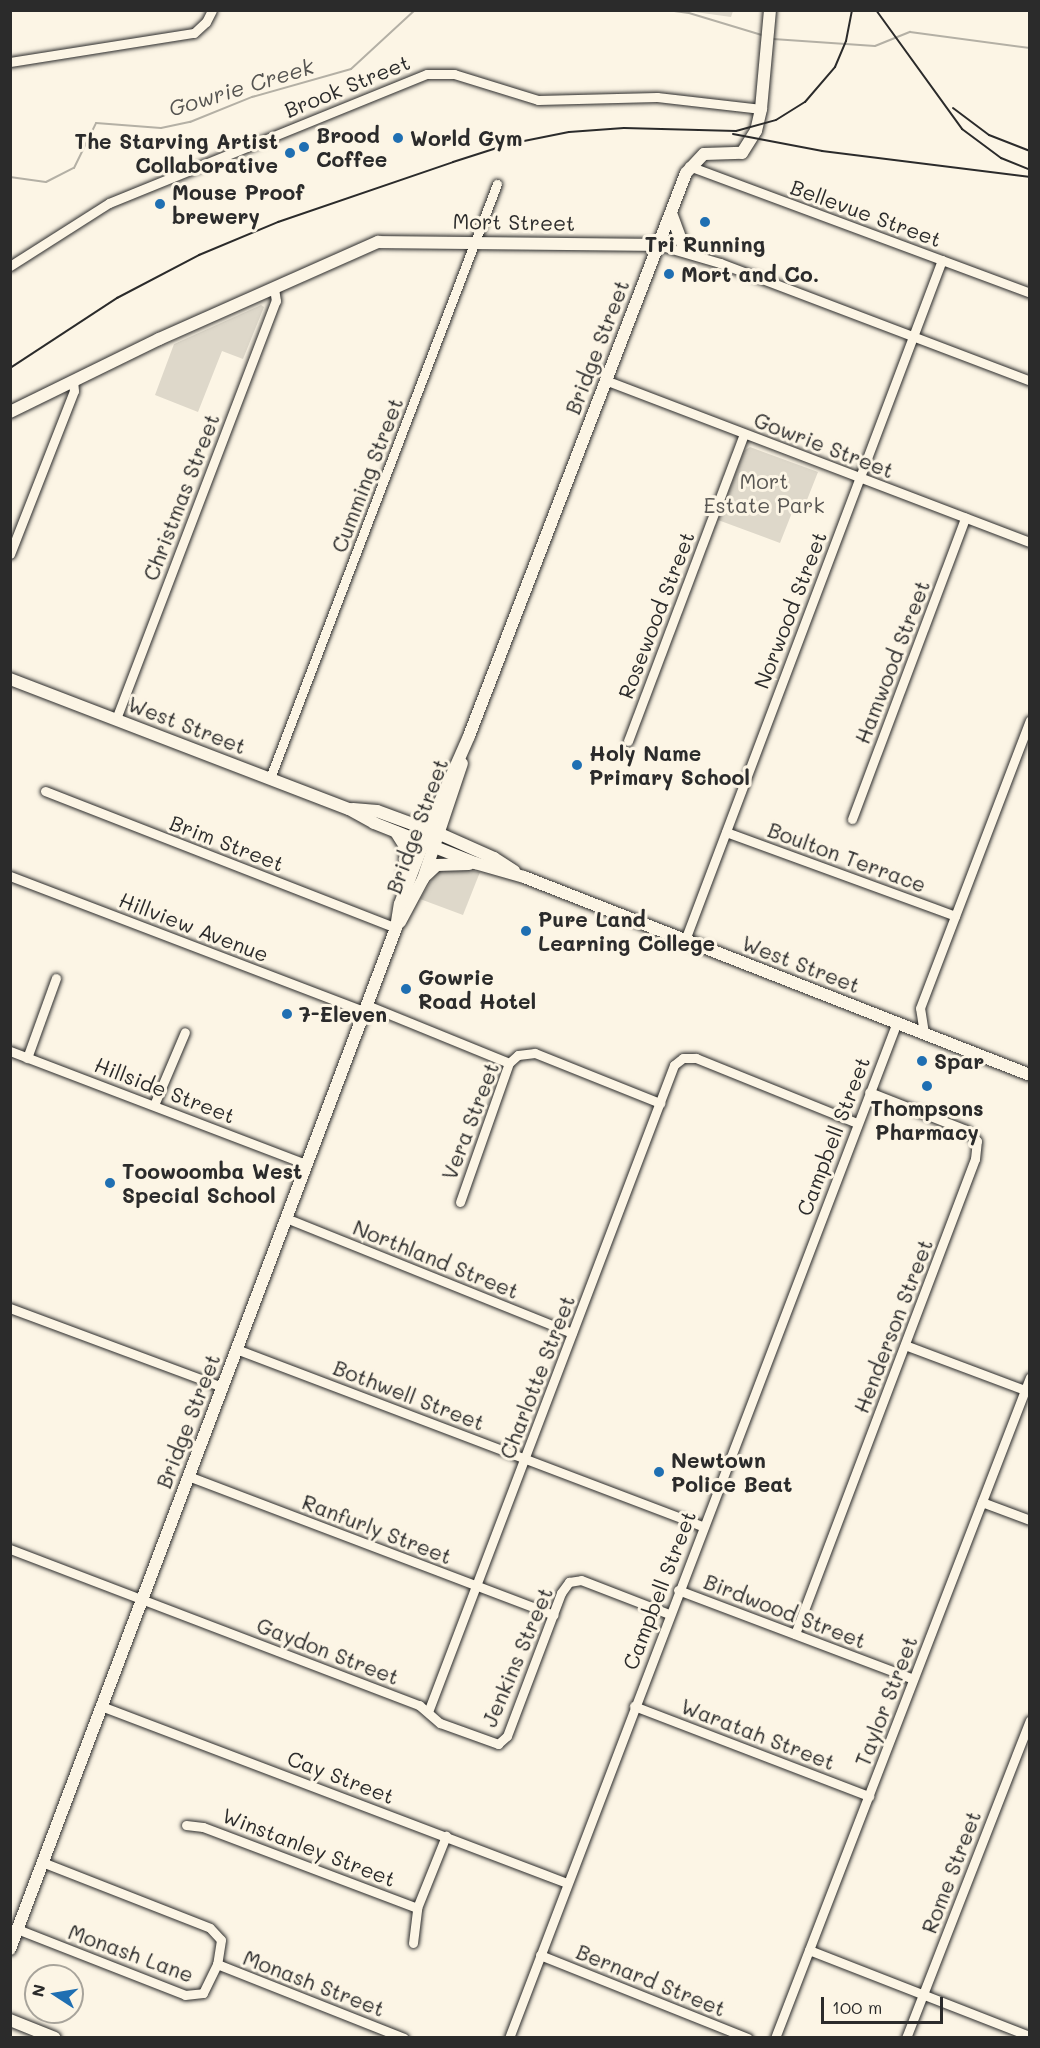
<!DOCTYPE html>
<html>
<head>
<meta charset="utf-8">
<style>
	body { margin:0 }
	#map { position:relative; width:1040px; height:2048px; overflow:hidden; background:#fcf5e5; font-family:Mali,sans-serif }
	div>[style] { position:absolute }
	.green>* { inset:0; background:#ded8ca }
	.stream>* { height:2px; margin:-1px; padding:0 1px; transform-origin:1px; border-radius:1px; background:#b4b0a5 }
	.roads { filter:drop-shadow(0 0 2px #2b2b2b) drop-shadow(0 0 2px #2b2b2b) }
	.minor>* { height:9px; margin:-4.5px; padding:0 4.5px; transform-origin:4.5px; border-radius:4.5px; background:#fcf5e5 }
	.major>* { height:12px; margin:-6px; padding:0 6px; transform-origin:6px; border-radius:6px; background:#fcf5e5 }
	.rail>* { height:2px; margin:-1px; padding:0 1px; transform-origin:1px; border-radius:1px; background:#2b2b2b }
	.dots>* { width:16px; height:16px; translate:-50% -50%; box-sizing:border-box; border:3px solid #fcf5e5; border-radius:50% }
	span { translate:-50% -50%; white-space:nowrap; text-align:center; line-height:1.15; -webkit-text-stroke:6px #fcf5e5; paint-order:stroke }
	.street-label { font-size:21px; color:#2b2b2b }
	.poi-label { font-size:21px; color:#2b2b2b; font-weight:700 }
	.left { translate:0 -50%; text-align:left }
	.right { translate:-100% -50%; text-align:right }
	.park-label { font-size:21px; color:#585653 }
	.water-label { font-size:22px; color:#545350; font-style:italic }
	.frame { position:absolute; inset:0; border:12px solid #2b2b2b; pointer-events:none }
	.north { position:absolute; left:24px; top:1964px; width:60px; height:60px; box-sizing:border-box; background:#fcf5e5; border:2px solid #a8a49b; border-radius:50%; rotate:282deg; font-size:16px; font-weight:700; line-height:24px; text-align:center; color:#2b2b2b }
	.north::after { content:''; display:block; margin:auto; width:21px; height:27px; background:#1f6fb2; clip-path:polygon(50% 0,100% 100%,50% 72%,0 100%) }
	.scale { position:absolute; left:821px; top:1997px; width:122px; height:27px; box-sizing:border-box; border:3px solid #2b2b2b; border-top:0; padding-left:8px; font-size:18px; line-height:21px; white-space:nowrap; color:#2b2b2b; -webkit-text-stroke:4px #fcf5e5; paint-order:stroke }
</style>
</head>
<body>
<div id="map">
	<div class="green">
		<div style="clip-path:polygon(688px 11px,733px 11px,731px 17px)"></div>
		<div style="clip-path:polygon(261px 305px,264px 307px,243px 359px,222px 351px,198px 412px,155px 395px,174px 344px)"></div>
		<div style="clip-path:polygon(750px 447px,818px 472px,805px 505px,795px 505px,780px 543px,718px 520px,744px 451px)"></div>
		<div style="clip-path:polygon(462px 869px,480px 872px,463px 915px,420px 899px,438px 870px)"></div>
	</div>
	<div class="stream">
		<div style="left:667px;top:10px;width:22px;rotate:8deg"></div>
		<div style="left:689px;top:13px;width:76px;rotate:16.8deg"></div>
		<div style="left:773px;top:39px;width:102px;rotate:3.9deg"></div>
		<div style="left:875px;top:46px;width:38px;rotate:-22deg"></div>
		<div style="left:910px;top:32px;width:121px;rotate:7.6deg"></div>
		<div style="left:10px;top:177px;width:36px;rotate:8deg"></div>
		<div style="left:46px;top:182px;width:31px;rotate:-27deg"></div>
		<div style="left:74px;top:168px;width:50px;rotate:-63.9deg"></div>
		<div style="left:96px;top:123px;width:65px;rotate:4.4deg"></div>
		<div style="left:161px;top:128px;width:30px;rotate:-12deg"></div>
		<div style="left:190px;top:122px;width:67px;rotate:-22deg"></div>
		<div style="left:252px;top:97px;width:103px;rotate:-15.8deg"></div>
		<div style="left:351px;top:69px;width:87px;rotate:-42.7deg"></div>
	</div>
	<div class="roads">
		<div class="minor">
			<div style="left:10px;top:62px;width:186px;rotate:-9deg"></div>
			<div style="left:194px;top:33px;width:16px;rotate:-43deg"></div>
			<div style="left:206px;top:22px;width:13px;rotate:-63deg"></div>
			<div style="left:689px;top:166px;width:364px;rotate:20.4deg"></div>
			<div style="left:658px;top:245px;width:65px;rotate:16.2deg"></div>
			<div style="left:720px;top:263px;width:332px;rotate:20.8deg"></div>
			<div style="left:10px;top:266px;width:117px;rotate:-32.5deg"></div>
			<div style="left:109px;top:203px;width:343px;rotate:-22.1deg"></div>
			<div style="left:427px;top:74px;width:27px"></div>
			<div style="left:454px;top:74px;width:88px;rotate:17.2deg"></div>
			<div style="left:538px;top:100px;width:119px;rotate:-1.4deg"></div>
			<div style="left:657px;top:97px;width:105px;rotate:6.6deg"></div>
			<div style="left:605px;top:380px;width:455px;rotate:20.9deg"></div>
			<div style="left:10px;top:554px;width:175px;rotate:-68.6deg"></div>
			<div style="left:74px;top:391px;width:11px;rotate:-95deg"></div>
			<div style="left:116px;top:719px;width:448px;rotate:-69.1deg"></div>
			<div style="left:276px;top:301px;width:13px;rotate:-99deg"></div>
			<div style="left:628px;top:741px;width:328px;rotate:-69.3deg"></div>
			<div style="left:270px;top:778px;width:636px;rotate:-69.09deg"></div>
			<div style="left:45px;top:791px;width:377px;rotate:21.3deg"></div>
			<div style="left:852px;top:819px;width:322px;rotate:-69.4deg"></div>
			<div style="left:726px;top:832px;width:244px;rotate:20.1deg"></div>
			<div style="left:10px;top:876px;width:379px;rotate:20.9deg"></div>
			<div style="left:685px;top:940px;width:727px;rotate:-69.3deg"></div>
			<div style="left:367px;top:1005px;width:153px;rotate:22.2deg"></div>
			<div style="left:924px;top:1033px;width:25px;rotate:-99deg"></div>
			<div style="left:920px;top:1008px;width:308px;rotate:-69.1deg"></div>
			<div style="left:10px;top:1051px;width:317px;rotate:20.9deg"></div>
			<div style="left:27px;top:1058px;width:85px;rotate:-70.1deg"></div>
			<div style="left:154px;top:1105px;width:79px;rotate:-67deg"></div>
			<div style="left:460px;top:1202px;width:147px;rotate:-70.6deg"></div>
			<div style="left:509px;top:1063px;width:12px;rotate:-42deg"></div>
			<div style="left:518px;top:1055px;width:17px;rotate:-7deg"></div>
			<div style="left:535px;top:1053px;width:135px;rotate:21.8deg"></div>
			<div style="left:286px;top:1218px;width:308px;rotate:21.9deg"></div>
			<div style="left:10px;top:1308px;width:226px;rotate:20.4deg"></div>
			<div style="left:905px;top:1345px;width:128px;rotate:20.6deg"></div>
			<div style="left:236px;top:1349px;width:499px;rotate:20.8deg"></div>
			<div style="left:188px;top:1476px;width:391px;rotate:20.8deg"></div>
			<div style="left:982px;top:1502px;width:51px;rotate:20.6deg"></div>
			<div style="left:10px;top:1549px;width:438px;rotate:20.9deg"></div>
			<div style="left:419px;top:1705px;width:28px;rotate:41deg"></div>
			<div style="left:440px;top:1723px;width:62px;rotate:19.9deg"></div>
			<div style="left:498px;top:1744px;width:12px;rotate:-42deg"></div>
			<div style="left:507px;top:1736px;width:153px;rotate:-69.3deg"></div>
			<div style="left:561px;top:1593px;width:14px;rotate:-54deg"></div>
			<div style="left:569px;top:1582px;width:12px;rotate:-9deg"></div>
			<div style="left:581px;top:1580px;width:94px;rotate:21.1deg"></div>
			<div style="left:678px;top:1590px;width:251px;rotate:20.7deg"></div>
			<div style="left:795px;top:1634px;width:508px;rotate:-69.25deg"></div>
			<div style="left:975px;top:1159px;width:18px;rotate:-84deg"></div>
			<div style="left:977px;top:1141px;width:16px;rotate:-135deg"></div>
			<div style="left:966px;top:1130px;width:104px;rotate:-158.6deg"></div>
			<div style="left:101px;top:1706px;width:498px;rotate:20.8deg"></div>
			<div style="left:634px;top:1706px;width:252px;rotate:21deg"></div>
			<div style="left:428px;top:1712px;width:692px;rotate:-69.18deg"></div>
			<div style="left:674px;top:1065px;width:11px;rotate:-38deg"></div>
			<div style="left:683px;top:1058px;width:13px"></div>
			<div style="left:696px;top:1058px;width:174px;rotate:22deg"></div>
			<div style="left:186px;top:1825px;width:17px;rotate:7deg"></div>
			<div style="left:203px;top:1827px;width:229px;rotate:20.7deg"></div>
			<div style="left:417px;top:1908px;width:78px;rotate:-68.1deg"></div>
			<div style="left:42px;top:1862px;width:180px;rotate:21.4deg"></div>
			<div style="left:210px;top:1928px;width:16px;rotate:47deg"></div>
			<div style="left:221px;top:1940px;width:24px;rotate:99deg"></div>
			<div style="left:217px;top:1964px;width:201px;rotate:21.6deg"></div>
			<div style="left:17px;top:1929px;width:180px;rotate:21.4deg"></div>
			<div style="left:185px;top:1995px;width:18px;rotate:-6deg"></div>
			<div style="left:203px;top:1993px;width:32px;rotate:-64deg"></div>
			<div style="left:413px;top:1943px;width:35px;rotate:-83deg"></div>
			<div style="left:809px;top:1950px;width:237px;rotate:21.3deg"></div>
			<div style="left:540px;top:1955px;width:224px;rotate:21.8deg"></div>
			<div style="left:509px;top:2038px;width:1088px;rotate:-69.1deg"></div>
			<div style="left:775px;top:2038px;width:708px;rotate:-68.9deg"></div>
			<div style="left:906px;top:2038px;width:341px;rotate:-68.7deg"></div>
		</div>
		<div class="major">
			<div style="left:671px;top:213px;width:40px;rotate:69.8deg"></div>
			<div style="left:10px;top:412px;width:166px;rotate:-26.1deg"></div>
			<div style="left:159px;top:339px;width:240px;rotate:-23.9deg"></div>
			<div style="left:378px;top:242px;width:280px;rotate:0.6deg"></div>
			<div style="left:10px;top:679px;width:363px;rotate:21deg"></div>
			<div style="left:349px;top:809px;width:29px;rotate:29deg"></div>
			<div style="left:374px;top:823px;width:109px;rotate:21.6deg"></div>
			<div style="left:475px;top:863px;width:51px;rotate:15.9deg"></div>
			<div style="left:524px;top:877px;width:543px;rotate:21.37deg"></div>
			<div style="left:353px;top:809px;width:24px;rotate:5deg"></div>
			<div style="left:377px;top:811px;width:67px;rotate:20.1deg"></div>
			<div style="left:440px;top:834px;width:59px;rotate:24deg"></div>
			<div style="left:494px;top:858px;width:24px;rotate:33deg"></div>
			<div style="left:396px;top:832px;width:19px;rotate:58deg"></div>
			<div style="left:406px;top:848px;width:31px;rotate:92deg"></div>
			<div style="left:425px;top:876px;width:16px;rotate:-43deg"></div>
			<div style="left:437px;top:865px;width:32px;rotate:-2deg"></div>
			<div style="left:400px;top:922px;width:49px;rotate:-61.9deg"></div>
			<div style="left:423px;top:879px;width:122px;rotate:-71.4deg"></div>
			<div style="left:10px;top:1949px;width:1092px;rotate:-69.29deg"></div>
			<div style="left:396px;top:928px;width:24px;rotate:-81deg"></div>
			<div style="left:400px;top:904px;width:90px;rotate:-69.1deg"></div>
			<div style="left:432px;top:820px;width:92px;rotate:-66.2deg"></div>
			<div style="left:469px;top:736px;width:603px;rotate:-68.92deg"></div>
			<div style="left:686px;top:173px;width:26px;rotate:-47deg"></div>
			<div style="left:704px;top:154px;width:38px;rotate:-2deg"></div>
			<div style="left:742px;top:153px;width:26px;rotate:-58deg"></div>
			<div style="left:756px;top:131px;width:23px;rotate:-77deg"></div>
			<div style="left:761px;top:109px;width:99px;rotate:-84.8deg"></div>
			<div style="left:10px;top:2020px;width:48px;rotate:21.8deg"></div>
		</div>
	</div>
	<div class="rail">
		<div style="left:876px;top:10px;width:147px;rotate:54.1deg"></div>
		<div style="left:962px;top:129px;width:49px;rotate:36.6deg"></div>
		<div style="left:1001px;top:158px;width:31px;rotate:22deg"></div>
		<div style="left:953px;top:108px;width:45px;rotate:36.9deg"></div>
		<div style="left:989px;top:135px;width:44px;rotate:21.3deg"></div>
		<div style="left:733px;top:134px;width:91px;rotate:10.8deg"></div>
		<div style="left:822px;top:151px;width:210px;rotate:7.1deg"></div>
		<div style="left:10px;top:368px;width:128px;rotate:-33.2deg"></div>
		<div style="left:117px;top:298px;width:93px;rotate:-27.7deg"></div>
		<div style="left:199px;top:255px;width:86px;rotate:-22.7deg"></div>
		<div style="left:278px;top:222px;width:185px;rotate:-18.9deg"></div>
		<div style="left:453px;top:162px;width:59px;rotate:-17.8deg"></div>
		<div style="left:509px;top:144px;width:61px;rotate:-11.3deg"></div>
		<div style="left:569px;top:132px;width:55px;rotate:-4.2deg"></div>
		<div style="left:624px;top:128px;width:112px;rotate:1.5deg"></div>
		<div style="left:736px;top:131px;width:41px;rotate:-15.4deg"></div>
		<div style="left:776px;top:120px;width:34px;rotate:-32deg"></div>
		<div style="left:805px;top:102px;width:46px;rotate:-49.4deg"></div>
		<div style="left:835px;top:67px;width:28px;rotate:-67deg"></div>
		<div style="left:846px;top:41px;width:32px;rotate:-79deg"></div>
	</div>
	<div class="dots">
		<div style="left:398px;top:138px;background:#1f6fb2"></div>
		<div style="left:304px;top:147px;background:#1f6fb2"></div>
		<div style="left:290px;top:153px;background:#1f6fb2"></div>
		<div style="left:160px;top:204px;background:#1f6fb2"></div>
		<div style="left:705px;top:222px;background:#1f6fb2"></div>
		<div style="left:669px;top:274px;background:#1f6fb2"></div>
		<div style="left:577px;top:765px;background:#1f6fb2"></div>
		<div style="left:526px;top:931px;background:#1f6fb2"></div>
		<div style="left:406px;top:989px;background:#1f6fb2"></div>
		<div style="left:287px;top:1014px;background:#1f6fb2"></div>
		<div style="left:922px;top:1061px;background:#1f6fb2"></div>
		<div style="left:927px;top:1086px;background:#1f6fb2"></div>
		<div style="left:110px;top:1183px;background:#1f6fb2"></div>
		<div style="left:659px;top:1472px;background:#1f6fb2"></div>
	</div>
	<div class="street-label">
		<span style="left:347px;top:86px;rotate:-22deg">Brook Street</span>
		<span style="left:866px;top:213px;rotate:20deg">Bellevue Street</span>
		<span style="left:514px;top:222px;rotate:1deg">Mort Street</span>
		<span style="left:597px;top:347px;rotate:-69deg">Bridge Street</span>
		<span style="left:824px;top:445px;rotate:21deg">Gowrie Street</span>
		<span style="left:367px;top:475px;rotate:-69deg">Cumming Street</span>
		<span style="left:181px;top:497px;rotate:-69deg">Christmas Street</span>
		<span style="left:790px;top:610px;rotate:-69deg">Norwood Street</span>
		<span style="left:656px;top:615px;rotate:-69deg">Rosewood Street</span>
		<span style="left:892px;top:662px;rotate:-69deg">Hamwood Street</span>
		<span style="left:187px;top:725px;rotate:21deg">West Street</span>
		<span style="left:417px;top:826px;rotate:-70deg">Bridge Street</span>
		<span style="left:227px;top:843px;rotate:21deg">Brim Street</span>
		<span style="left:847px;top:857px;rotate:20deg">Boulton Terrace</span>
		<span style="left:194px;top:927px;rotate:21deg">Hillview Avenue</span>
		<span style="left:801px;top:964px;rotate:21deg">West Street</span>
		<span style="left:165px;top:1090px;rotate:21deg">Hillside Street</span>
		<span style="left:470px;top:1121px;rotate:-69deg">Vera Street</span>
		<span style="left:833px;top:1136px;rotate:-69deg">Campbell Street</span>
		<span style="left:436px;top:1259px;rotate:22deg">Northland Street</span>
		<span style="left:893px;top:1326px;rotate:-69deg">Henderson Street</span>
		<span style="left:537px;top:1377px;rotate:-69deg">Charlotte Street</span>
		<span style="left:409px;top:1395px;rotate:21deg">Bothwell Street</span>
		<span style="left:188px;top:1421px;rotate:-69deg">Bridge Street</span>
		<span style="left:377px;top:1529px;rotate:21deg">Ranfurly Street</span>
		<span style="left:659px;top:1590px;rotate:-69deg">Campbell Street</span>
		<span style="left:785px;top:1611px;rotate:21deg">Birdwood Street</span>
		<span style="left:328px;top:1651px;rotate:21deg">Gaydon Street</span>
		<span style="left:517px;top:1657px;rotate:-67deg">Jenkins Street</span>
		<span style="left:886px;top:1701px;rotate:-69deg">Taylor Street</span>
		<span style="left:758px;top:1734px;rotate:21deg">Waratah Street</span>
		<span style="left:341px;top:1777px;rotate:21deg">Cay Street</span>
		<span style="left:309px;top:1847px;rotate:21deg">Winstanley Street</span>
		<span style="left:951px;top:1872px;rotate:-69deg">Rome Street</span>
		<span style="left:131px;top:1953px;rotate:20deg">Monash Lane</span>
		<span style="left:651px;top:1980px;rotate:22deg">Bernard Street</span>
		<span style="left:314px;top:1983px;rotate:21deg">Monash Street</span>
	</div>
	<div class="poi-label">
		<span class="left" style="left:316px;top:147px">Brood<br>Coffee</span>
		<span class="left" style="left:410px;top:138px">World Gym</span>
		<span class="right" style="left:278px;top:153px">The Starving Artist<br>Collaborative</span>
		<span class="left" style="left:172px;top:204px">Mouse Proof<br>brewery</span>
		<span style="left:705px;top:244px">Tri Running</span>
		<span class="left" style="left:681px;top:274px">Mort and Co.</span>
		<span class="left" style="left:589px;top:765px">Holy Name<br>Primary School</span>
		<span class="left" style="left:538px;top:931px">Pure Land<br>Learning College</span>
		<span class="left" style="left:418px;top:989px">Gowrie<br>Road Hotel</span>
		<span class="left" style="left:299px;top:1014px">7-Eleven</span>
		<span class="left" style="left:934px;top:1061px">Spar</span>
		<span style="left:927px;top:1120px">Thompsons<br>Pharmacy</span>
		<span class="left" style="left:122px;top:1183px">Toowoomba West<br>Special School</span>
		<span class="left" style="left:671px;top:1472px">Newtown<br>Police Beat</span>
	</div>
	<div class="park-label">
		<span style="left:764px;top:493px">Mort<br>Estate Park</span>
	</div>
	<div class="water-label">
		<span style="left:241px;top:87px;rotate:-17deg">Gowrie Creek</span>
	</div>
	<div class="frame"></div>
	<div class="north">N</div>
	<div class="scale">100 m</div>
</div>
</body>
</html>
